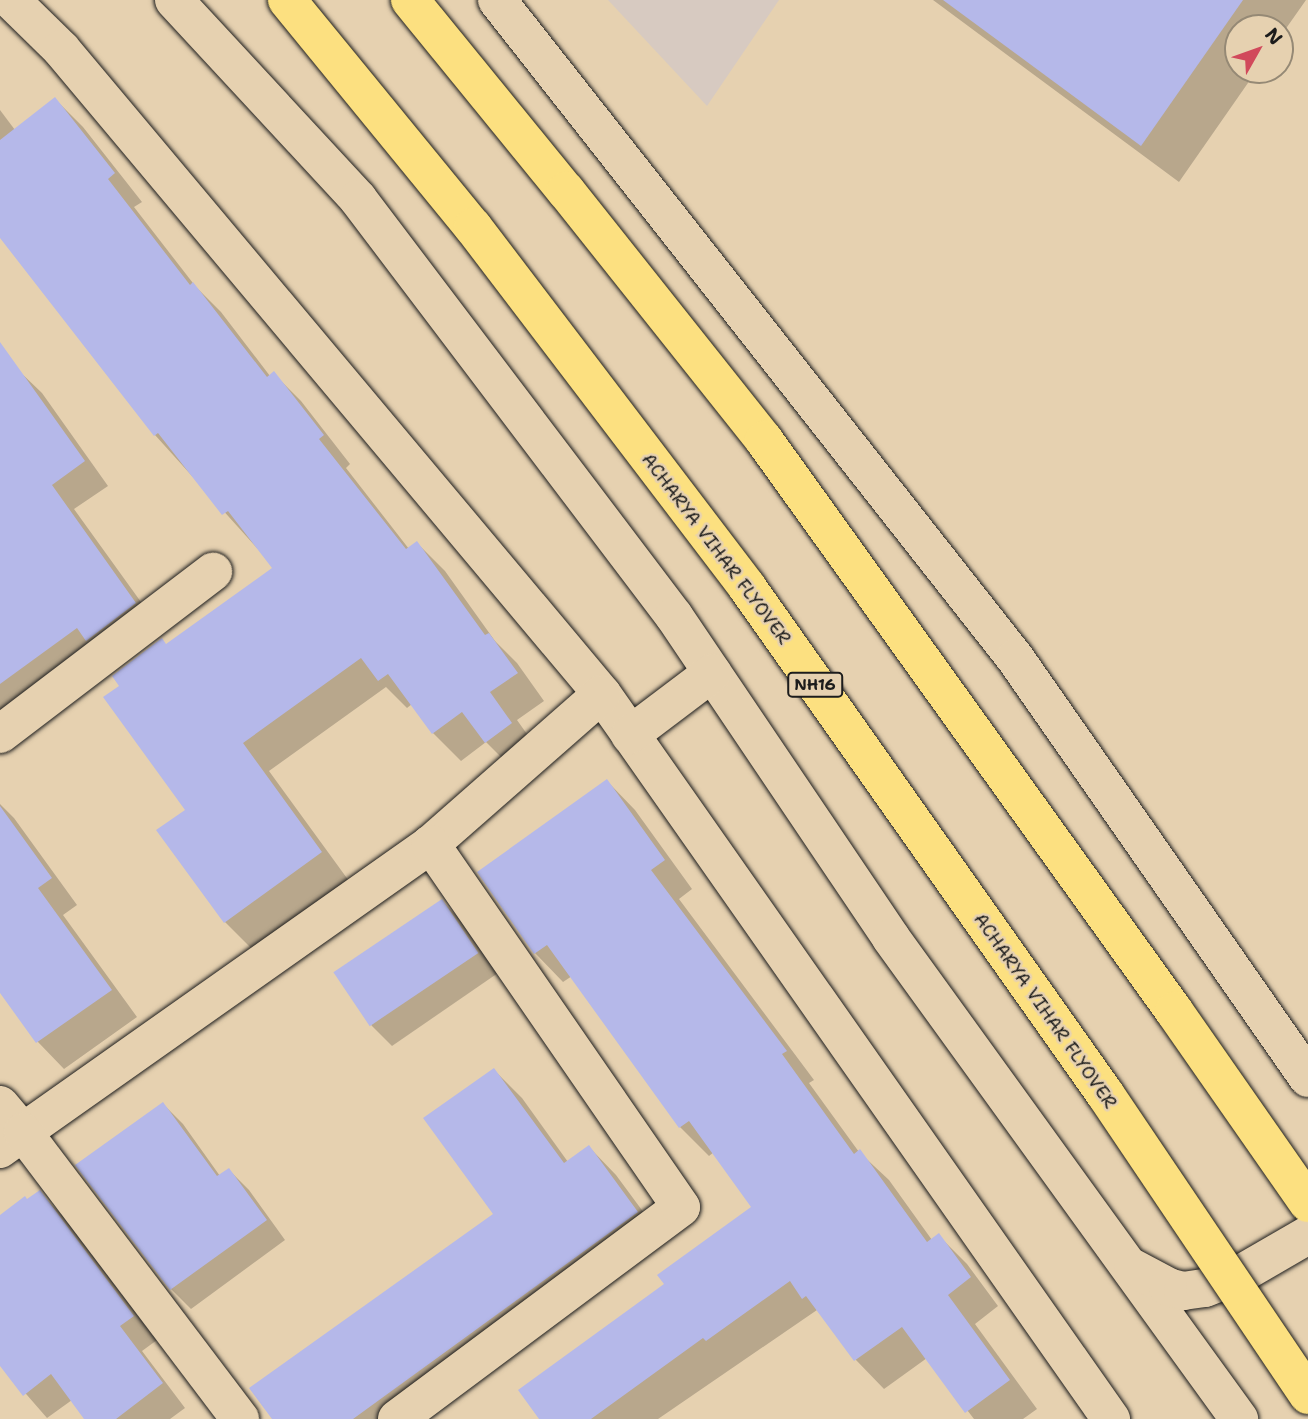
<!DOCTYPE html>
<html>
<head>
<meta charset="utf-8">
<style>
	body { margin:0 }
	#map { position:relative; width:1308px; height:1419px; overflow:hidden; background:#e6d1b0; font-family:"Shantell Sans",sans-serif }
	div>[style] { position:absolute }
	.built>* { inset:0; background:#d7cac1 }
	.shadow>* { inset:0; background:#0003 }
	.building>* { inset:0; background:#b5b8e9; transform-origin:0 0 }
	.roads { filter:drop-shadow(0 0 2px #1c1c1c) drop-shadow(0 0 2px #1c1c1c) }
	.minor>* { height:38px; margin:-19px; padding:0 19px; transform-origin:19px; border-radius:19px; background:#e6d1b0 }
	.highway>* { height:38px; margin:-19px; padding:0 19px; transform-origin:19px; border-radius:19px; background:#fce080 }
	.bridges { filter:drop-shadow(0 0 2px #1c1c1c) drop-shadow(0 0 2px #1c1c1c) }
	.highway-bridge>* { height:38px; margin:-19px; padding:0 19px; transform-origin:19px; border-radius:19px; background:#fce080 }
	span { translate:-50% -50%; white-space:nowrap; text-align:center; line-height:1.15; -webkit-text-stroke:5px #e6d1b0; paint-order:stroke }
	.shield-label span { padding:2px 5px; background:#e6d1b0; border:2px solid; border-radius:5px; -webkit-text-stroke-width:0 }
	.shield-label { font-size:16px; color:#1c1c1c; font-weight:700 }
	.street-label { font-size:18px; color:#1c1c1c }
	.north { position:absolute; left:1224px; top:14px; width:70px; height:70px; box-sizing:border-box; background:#e6d1b0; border:2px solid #958975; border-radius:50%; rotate:50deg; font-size:19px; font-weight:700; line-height:28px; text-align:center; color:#1c1c1c }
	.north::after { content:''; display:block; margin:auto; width:24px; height:32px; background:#d1495b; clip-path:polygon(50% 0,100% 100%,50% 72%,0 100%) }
</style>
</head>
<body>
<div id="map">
	<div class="built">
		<div style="clip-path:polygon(608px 0,779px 0,707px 106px)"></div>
	</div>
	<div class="shadow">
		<div style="clip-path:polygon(933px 0,1306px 0,1280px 37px,1280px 28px,1238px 28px,1238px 70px,1257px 70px,1179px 182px)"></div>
		<div style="clip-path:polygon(55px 99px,83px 127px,142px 202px,134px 207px,196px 287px,221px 312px,270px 376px,274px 374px,301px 401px,350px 464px,346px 468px,409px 549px,417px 543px,445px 571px,495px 641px,517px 663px,544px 701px,517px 720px,539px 751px,514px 770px,486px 742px,461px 761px,433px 733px,412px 704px,407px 708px,386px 687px,269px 771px,349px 881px,253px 950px,225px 922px,187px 810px,166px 645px,275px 568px,155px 435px,0 235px,0 110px,15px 130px)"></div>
		<div style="clip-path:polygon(18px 370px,42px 393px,108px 486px,74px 509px,159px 627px,0 732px,0 383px)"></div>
		<div style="clip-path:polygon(607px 781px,635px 810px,692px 889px,679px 899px,814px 1080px,809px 1083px,859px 1152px,889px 1180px,932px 1240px,938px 1235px,967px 1264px,998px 1306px,975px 1324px,1037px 1409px,1023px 1419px,974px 1419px,927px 1358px,884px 1389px,856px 1360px,817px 1310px,658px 1419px,542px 1419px,667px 1285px,753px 1207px,714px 1152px,709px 1156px,680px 1127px,572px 976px,563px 982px,535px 953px)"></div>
		<div style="clip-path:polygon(0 804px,14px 818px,77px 905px,63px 915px,137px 1017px,64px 1069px,38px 1042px,0 990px)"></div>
		<div style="clip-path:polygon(442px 901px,462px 921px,498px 973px,392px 1046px,372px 1026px,336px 974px)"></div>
		<div style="clip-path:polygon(494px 1070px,522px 1098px,568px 1162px,589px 1147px,616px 1175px,664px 1240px,419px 1419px,274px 1419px,495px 1214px)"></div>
		<div style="clip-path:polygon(163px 1104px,183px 1124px,220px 1176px,229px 1170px,249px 1190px,285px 1240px,191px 1309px,171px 1289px)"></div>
		<div style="clip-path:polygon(40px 1193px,63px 1216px,157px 1340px,142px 1351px,185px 1408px,170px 1419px,86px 1419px,72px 1400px,47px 1418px,0 1364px,0 1217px)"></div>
	</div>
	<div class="building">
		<div style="clip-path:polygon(943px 0,1243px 0,1141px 146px)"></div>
		<div style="clip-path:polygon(55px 97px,115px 173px,108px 179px,190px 285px,193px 282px,267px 377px,274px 371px,324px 435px,319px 439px,406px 549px,417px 541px,485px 635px,489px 633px,518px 673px,490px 692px,512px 723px,485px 743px,462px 712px,432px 734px,388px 674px,378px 681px,361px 658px,243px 743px,322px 852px,224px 923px,156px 830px,185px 810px,103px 697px,119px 686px,112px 676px,162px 638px,166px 644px,272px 568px,228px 511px,222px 515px,158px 433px,154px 436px,0 238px,0 140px)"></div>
		<div style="clip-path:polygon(0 342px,85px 461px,52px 485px,136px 603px,86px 641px,77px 628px,0 684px)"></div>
		<div style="clip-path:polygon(607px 779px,665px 860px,651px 870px,787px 1051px,782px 1054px,854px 1154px,860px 1149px,927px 1242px,939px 1233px,971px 1277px,948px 1295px,1010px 1380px,965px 1413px,902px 1327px,854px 1361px,806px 1296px,802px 1299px,790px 1281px,706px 1341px,703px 1338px,591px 1419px,539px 1419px,518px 1390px,664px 1284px,657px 1275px,751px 1207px,689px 1121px,679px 1128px,547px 945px,534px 954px,477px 872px)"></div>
		<div style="clip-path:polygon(0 806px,52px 878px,38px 888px,112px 990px,36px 1043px,0 993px)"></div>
		<div style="left:442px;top:899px;width:65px;height:131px;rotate:56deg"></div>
		<div style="clip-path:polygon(494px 1068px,564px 1163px,589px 1145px,638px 1212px,353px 1419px,272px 1419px,249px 1388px,493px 1214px,423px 1118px)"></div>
		<div style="clip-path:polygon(163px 1102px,217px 1176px,229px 1168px,267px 1220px,170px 1290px,75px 1165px)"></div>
		<div style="clip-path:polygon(40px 1190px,134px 1316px,120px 1326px,163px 1383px,116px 1419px,84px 1419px,51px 1374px,23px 1396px,0 1366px,0 1215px,25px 1196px,27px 1199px)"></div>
	</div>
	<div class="roads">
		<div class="minor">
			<div style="left:11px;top:0;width:70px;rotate:44.4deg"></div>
			<div style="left:61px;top:49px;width:842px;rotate:50.01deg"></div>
			<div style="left:602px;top:694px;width:886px;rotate:54.93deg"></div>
			<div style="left:174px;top:0;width:271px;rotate:47.2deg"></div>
			<div style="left:358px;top:199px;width:523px;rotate:52.85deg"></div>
			<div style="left:674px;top:616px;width:388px;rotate:56deg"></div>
			<div style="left:891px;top:938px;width:594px;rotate:54.11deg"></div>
			<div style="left:497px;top:0;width:837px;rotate:51.79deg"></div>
			<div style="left:1015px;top:658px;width:512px;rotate:55.1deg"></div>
			<div style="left:0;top:734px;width:268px;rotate:-37.3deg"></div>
			<div style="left:630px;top:735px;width:103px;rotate:-37.1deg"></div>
			<div style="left:0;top:1105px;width:35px;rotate:50deg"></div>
			<div style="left:23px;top:1132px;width:499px;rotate:-35.2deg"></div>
			<div style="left:431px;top:844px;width:227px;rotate:-41.3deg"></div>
			<div style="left:0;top:1149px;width:29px;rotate:-36deg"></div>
			<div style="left:23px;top:1132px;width:360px;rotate:52.9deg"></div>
			<div style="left:1133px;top:1268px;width:40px;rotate:28deg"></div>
			<div style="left:1168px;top:1287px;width:16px;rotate:15deg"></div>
			<div style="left:1183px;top:1291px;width:22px;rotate:-8deg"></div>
			<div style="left:1205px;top:1288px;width:36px;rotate:-21deg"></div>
			<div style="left:1239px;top:1275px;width:80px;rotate:-30.1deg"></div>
			<div style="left:397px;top:1419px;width:354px;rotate:-36.7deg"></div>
			<div style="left:681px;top:1207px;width:441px;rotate:-124.6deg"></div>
		</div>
		<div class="highway">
			<div style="left:410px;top:0;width:247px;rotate:50.8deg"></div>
			<div style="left:566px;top:191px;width:318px;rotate:51.5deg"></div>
			<div style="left:764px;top:440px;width:703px;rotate:54.32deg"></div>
			<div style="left:1174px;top:1011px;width:234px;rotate:55.1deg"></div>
		</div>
	</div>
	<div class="bridges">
		<div class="highway-bridge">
			<div style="left:287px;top:0;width:293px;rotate:50.7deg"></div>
			<div style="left:473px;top:227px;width:452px;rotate:52.7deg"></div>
			<div style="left:747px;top:587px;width:621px;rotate:54.77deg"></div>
			<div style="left:1105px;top:1094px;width:363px;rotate:56deg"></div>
		</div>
	</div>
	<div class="shield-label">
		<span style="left:815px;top:685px">NH16</span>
	</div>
	<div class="street-label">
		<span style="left:716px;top:549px;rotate:53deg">ACHARYA VIHAR FLYOVER</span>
		<span style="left:1045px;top:1011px;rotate:55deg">ACHARYA VIHAR FLYOVER</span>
	</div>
	<div class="north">N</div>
</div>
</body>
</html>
